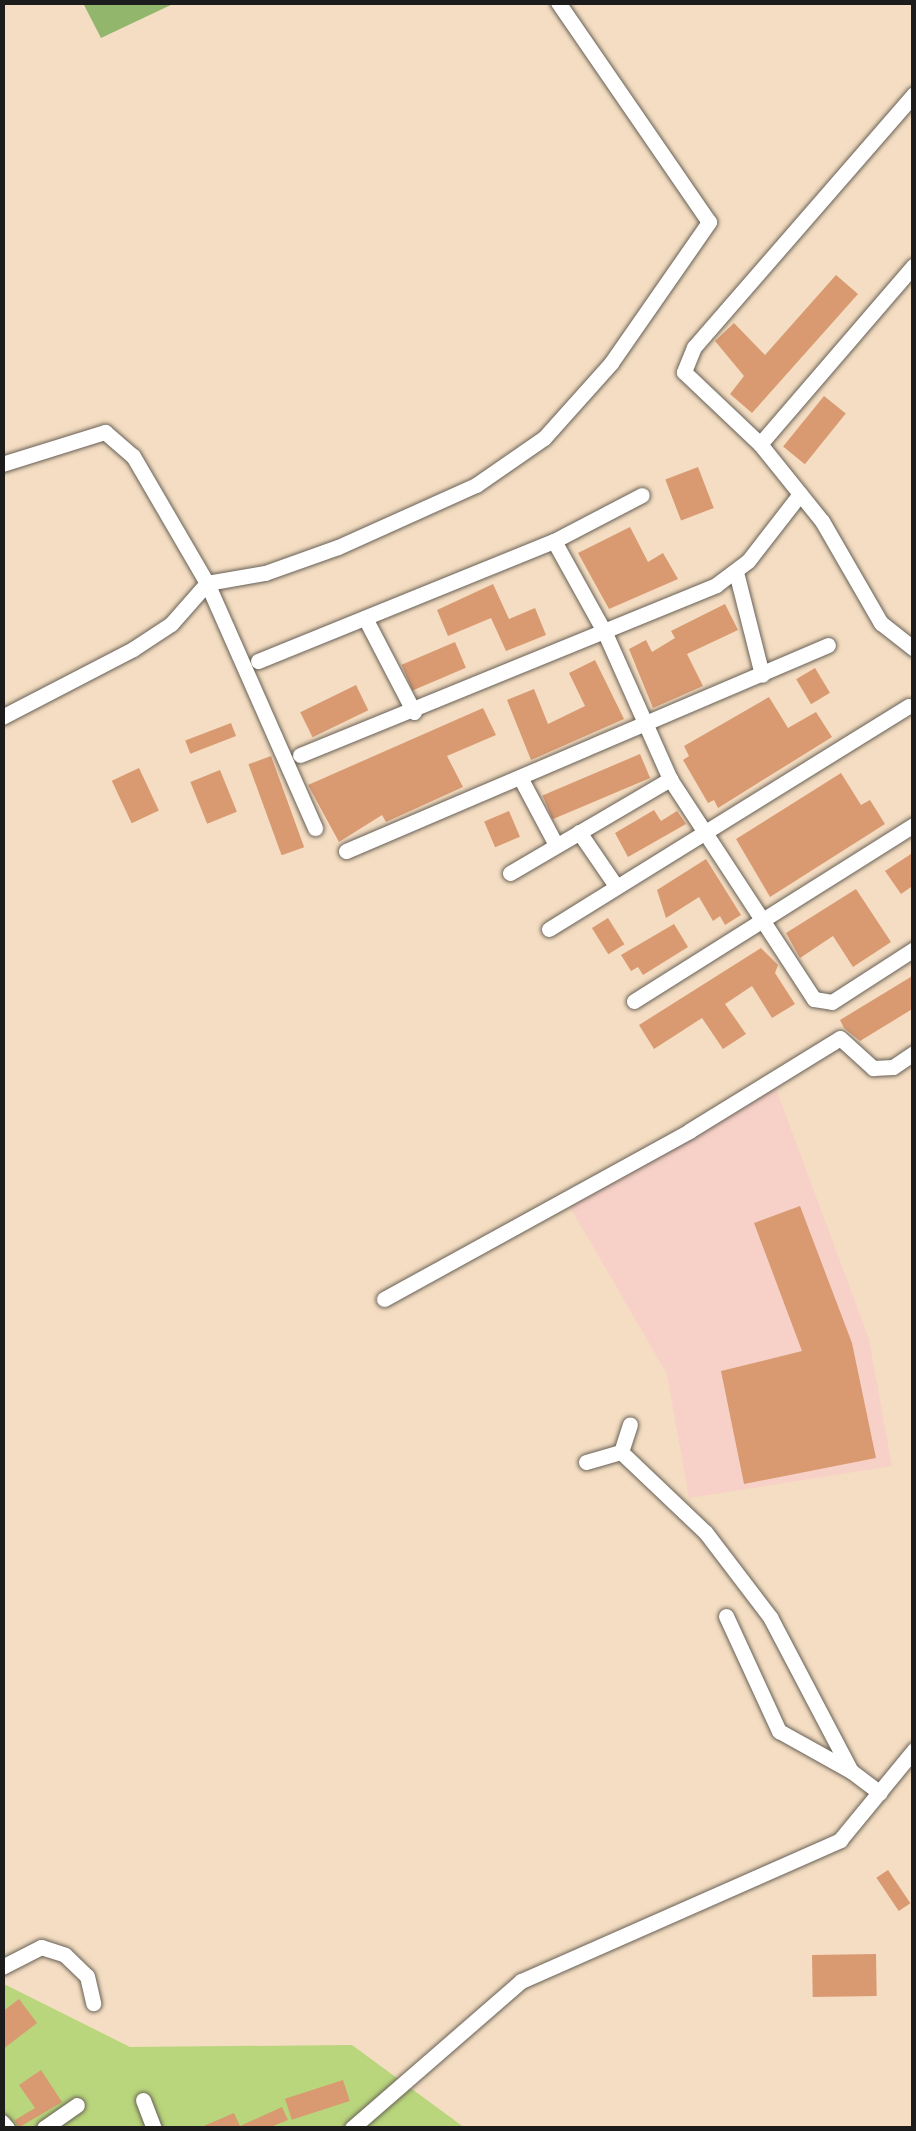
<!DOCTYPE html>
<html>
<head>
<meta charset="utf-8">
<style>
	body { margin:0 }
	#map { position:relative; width:916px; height:2131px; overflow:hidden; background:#f4ddc2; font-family:"Architects Daughter",sans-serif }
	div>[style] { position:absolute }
	.built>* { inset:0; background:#f7d1c7 }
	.green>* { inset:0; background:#b9d67c }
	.forest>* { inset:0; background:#92b76c }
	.building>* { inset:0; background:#d99a72; transform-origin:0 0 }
	.roads { filter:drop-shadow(0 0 2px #686056) drop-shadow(0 0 2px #686056) }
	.street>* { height:15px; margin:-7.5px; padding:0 7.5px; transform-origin:7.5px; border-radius:7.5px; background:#fff }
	span { translate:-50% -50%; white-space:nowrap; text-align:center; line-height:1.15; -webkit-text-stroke:10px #f7f3e8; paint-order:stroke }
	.frame { position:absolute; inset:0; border:5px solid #1c1c1c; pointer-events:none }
</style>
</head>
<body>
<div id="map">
	<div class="built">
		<div style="clip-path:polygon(775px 1086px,869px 1339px,892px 1466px,689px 1498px,667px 1374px,570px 1207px)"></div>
	</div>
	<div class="green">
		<div style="clip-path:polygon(2px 1983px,130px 2047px,352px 2045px,465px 2128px,3px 2128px)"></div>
	</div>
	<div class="forest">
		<div style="clip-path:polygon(83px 3px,175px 3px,101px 38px)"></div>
	</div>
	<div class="building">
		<div style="clip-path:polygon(836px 275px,858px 294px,752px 413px,730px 394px,744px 376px,715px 341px,734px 323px,765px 355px)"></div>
		<div style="left:824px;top:396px;width:28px;height:65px;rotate:39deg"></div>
		<div style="left:698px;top:467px;width:44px;height:35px;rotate:69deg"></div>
		<div style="clip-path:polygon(630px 527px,648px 562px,663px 553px,678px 579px,609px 609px,578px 553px)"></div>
		<div style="clip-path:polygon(493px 584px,509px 619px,535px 608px,546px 635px,506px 651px,491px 618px,448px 636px,437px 610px)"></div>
		<div style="clip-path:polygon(725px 604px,738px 630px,687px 654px,703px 686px,653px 708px,629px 649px,646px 640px,652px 652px,675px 638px,671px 631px)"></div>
		<div style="left:455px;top:642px;width:28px;height:58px;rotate:67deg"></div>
		<div style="clip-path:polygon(595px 660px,624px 719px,531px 760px,507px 700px,534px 689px,548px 724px,585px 706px,569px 673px)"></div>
		<div style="left:815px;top:668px;width:29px;height:22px;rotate:59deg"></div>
		<div style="left:356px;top:685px;width:28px;height:62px;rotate:64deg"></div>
		<div style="clip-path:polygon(769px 697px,788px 728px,816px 712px,832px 737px,718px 808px,714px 800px,708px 803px,683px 760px,689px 756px,684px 746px)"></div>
		<div style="clip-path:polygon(483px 708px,496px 735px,447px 756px,463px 787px,386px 822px,382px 815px,339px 842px,308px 785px)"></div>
		<div style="left:231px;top:723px;width:14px;height:49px;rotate:69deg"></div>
		<div style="left:640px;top:754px;width:26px;height:106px;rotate:67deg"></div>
		<div style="left:271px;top:756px;width:97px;height:24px;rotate:70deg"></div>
		<div style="left:139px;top:768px;width:47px;height:30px;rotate:65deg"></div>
		<div style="left:220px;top:770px;width:45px;height:32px;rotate:68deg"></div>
		<div style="clip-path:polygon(841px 773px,861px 805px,870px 800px,885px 824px,770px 897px,736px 839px)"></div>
		<div style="clip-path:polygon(654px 810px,661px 821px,677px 811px,686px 824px,628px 857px,615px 833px)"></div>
		<div style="left:509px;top:811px;width:28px;height:27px;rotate:67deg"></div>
		<div style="clip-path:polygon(914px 852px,914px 885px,901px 894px,885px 871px)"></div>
		<div style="clip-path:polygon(706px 859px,741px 915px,725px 925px,720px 916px,713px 921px,699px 897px,666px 918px,657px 890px)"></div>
		<div style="clip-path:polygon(856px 889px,891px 942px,853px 967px,833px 936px,800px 958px,786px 933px)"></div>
		<div style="left:608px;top:918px;width:31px;height:19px;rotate:58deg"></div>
		<div style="clip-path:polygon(674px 924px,688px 947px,643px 975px,638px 967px,631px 971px,621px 955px)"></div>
		<div style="clip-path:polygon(761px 948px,778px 965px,775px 973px,795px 1004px,772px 1018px,752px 986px,725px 1004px,746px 1034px,723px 1049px,702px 1018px,654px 1049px,639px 1025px)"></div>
		<div style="clip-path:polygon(914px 975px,914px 1008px,860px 1041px,844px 1028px,840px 1020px)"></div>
		<div style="clip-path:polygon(800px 1206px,852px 1343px,876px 1458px,744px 1484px,721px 1371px,802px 1351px,754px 1223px)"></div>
		<div style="left:888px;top:1870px;width:40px;height:14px;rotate:56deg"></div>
		<div style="left:876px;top:1954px;width:42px;height:64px;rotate:89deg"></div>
		<div style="clip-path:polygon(19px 1999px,37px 2023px,2px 2050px,2px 2012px)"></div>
		<div style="clip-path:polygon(41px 2070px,62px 2102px,18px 2128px,15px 2120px,35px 2108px,19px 2085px)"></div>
		<div style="left:343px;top:2080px;width:22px;height:61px;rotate:72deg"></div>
		<div style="clip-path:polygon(282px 2107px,288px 2120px,268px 2128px,199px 2128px,234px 2113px,240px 2126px)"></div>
	</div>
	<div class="roads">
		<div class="street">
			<div style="left:914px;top:94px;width:335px;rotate:131deg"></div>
			<div style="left:694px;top:347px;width:27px;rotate:112deg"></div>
			<div style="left:684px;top:372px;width:105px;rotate:43.5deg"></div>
			<div style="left:760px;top:444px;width:99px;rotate:51.2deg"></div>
			<div style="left:822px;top:521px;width:118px;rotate:60deg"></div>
			<div style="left:881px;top:623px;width:42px;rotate:38.2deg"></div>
			<div style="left:760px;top:444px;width:235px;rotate:-49.3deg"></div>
			<div style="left:2px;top:464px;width:108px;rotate:-17.3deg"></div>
			<div style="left:105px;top:432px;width:37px;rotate:41deg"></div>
			<div style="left:133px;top:456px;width:147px;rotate:59.8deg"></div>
			<div style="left:207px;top:583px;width:268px;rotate:66.2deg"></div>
			<div style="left:554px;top:541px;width:99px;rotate:-27.6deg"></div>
			<div style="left:736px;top:572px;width:106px;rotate:75.8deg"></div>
			<div style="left:365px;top:618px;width:106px;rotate:62.5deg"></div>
			<div style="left:258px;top:661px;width:319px;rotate:-22.1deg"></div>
			<div style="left:554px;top:541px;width:105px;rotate:61deg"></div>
			<div style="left:605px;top:633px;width:160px;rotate:66deg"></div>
			<div style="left:670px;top:779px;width:263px;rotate:56.8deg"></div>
			<div style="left:814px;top:999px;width:18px;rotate:9deg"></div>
			<div style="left:832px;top:1002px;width:98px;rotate:-32.9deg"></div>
			<div style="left:2px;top:717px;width:148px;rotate:-27.4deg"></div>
			<div style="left:133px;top:649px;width:45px;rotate:-33.3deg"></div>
			<div style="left:171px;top:624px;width:55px;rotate:-48.7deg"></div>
			<div style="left:207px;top:583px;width:59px;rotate:-9.8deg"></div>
			<div style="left:265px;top:573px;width:77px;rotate:-19.6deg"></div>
			<div style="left:338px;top:547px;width:151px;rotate:-24.2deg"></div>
			<div style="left:476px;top:485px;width:83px;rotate:-34.7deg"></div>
			<div style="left:544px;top:438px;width:101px;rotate:-48.2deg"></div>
			<div style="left:611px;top:363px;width:172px;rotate:-55.2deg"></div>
			<div style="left:709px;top:222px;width:267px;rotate:-124.5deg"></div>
			<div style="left:300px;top:755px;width:449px;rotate:-22.2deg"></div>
			<div style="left:716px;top:585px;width:40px;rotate:-37deg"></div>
			<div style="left:748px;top:561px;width:85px;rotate:-52.2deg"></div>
			<div style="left:522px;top:781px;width:72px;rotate:62deg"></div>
			<div style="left:579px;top:832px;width:65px;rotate:55.6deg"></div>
			<div style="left:346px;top:851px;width:524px;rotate:-23.14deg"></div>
			<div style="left:510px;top:873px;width:186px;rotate:-30.4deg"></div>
			<div style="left:549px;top:929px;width:423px;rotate:-31.8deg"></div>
			<div style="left:634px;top:1001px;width:331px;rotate:-32.2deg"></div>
			<div style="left:384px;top:1299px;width:348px;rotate:-28.8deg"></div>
			<div style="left:689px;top:1131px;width:177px;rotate:-31.6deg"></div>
			<div style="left:840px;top:1038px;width:45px;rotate:42.3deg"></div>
			<div style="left:873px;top:1068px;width:20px;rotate:-3deg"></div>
			<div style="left:893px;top:1067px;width:25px;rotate:-34deg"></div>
			<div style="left:621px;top:1452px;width:29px;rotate:-72deg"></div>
			<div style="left:586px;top:1462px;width:36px;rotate:-16deg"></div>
			<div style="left:621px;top:1452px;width:117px;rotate:43.6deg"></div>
			<div style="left:706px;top:1533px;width:106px;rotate:52.7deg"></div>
			<div style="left:770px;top:1617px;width:174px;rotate:62.3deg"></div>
			<div style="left:851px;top:1771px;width:36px;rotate:37deg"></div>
			<div style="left:726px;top:1616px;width:127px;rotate:65.3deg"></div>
			<div style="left:779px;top:1731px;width:82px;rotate:29.1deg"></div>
			<div style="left:2px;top:1967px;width:44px;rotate:-27.1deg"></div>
			<div style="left:41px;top:1947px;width:25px;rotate:18deg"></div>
			<div style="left:65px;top:1955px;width:30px;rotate:44deg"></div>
			<div style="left:87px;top:1976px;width:28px;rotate:77deg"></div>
			<div style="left:143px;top:2100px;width:30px;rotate:69deg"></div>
			<div style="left:2px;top:2122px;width:8px;rotate:50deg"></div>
			<div style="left:44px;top:2128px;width:40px;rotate:-34.9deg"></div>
			<div style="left:352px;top:2128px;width:224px;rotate:-41deg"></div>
			<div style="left:521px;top:1981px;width:349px;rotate:-23.8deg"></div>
			<div style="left:840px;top:1840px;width:117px;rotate:-50.6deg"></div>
		</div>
	</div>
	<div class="frame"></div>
</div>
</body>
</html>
